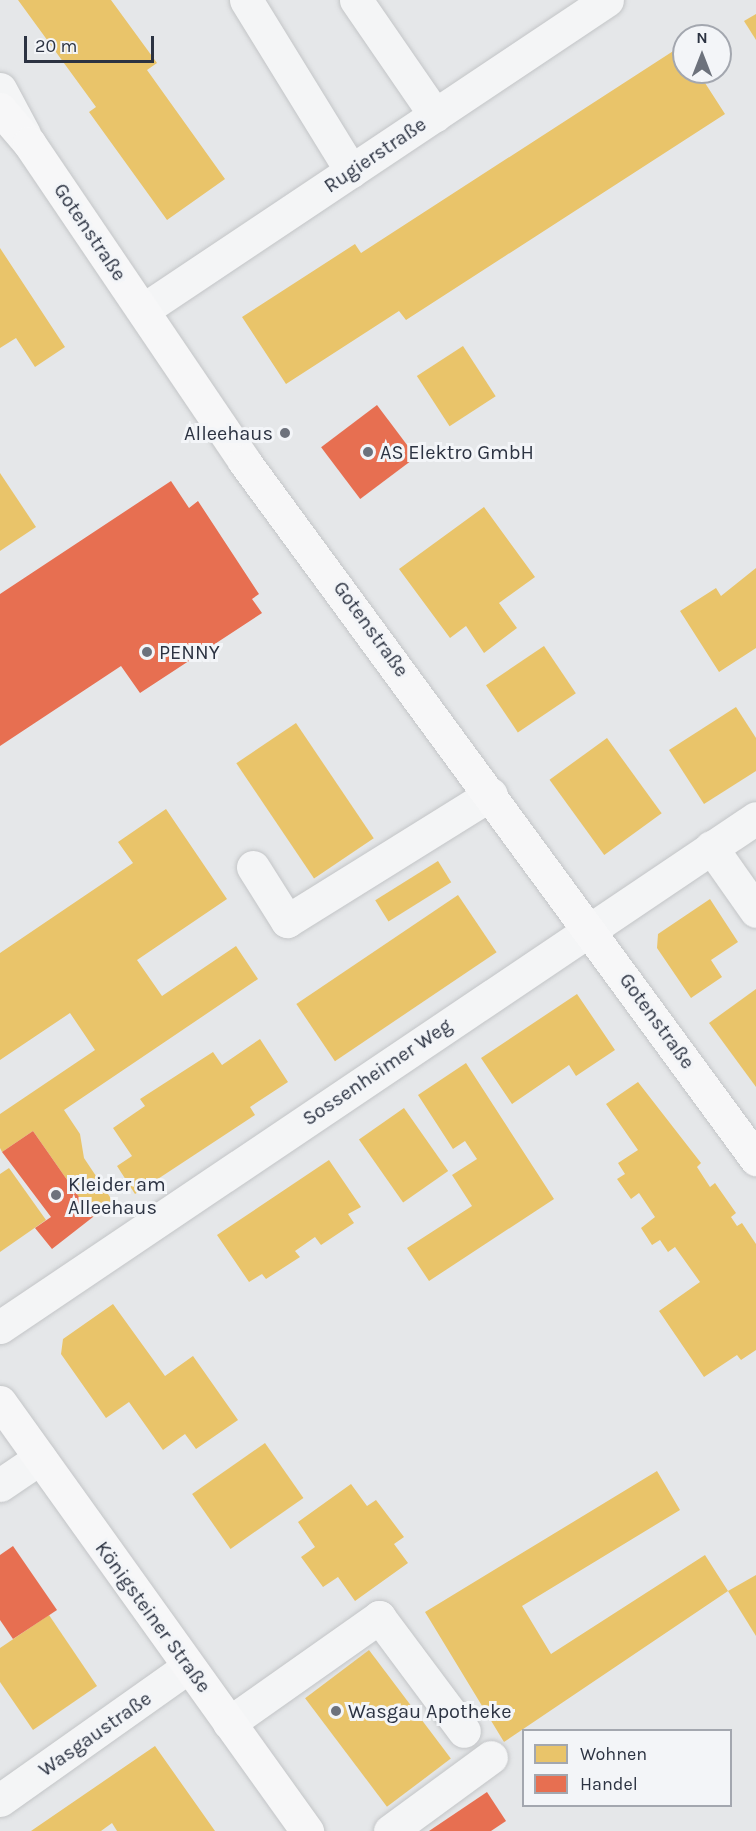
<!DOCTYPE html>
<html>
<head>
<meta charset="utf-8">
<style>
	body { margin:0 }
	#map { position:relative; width:756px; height:1831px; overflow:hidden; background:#e5e7e9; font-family:Karla,sans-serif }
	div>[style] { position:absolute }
	.homes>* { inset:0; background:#e9c46a; transform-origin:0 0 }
	.shops>* { inset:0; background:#e76f51; transform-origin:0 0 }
	.roads { filter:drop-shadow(0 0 2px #c3c5c7) drop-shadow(0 0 2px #c3c5c7) }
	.minor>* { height:33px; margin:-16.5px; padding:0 16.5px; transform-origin:16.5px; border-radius:16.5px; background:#f4f5f6 }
	.major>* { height:33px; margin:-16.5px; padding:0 16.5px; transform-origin:16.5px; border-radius:16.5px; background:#f7f7f8 }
	.dots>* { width:16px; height:16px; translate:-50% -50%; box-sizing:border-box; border:3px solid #f3f5f8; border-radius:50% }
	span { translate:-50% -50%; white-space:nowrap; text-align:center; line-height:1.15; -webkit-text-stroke:6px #f3f5f8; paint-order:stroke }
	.street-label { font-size:20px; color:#2c3342 }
	.poi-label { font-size:20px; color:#2c3342 }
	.right { translate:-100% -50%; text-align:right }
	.left { translate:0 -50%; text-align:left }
	.legend { position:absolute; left:522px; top:1729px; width:210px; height:78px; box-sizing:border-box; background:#f3f5f8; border:2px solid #a3a7af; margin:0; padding:8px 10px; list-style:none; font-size:18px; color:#2c3342 }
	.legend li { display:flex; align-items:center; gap:12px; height:30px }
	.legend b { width:30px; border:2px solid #a3a7af }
	.north { position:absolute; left:672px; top:24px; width:60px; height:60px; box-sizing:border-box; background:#f3f5f8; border:2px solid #a3a7af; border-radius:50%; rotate:0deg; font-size:16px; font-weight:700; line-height:24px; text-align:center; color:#2c3342 }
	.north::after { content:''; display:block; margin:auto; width:21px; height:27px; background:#6d727c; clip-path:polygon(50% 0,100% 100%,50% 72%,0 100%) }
	.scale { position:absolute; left:24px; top:36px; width:130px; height:27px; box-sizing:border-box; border:3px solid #2c3342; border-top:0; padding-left:8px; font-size:18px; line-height:21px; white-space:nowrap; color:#2c3342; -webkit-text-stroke:4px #f3f5f8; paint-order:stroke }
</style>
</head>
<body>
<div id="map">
	<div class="homes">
		<div style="clip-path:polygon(18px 0,111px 0,157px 63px,147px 70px,225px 179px,167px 220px,89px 112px,96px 107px)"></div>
		<div style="clip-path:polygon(756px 14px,756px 40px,744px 21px)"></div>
		<div style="clip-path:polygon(681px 46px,684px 72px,698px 72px,725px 114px,406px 320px,399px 311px,286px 384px,242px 317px,355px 244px,361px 253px)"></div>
		<div style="clip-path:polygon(0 248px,65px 347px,35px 367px,16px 338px,0 348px)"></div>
		<div style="left:463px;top:346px;width:60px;height:55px;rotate:57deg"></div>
		<div style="clip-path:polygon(0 473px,36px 527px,0 551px)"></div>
		<div style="clip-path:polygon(484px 507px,535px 577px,499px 603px,517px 628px,484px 653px,466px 626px,450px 638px,399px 569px)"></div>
		<div style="clip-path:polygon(756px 568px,756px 648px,719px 672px,680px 611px,716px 588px,721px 596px)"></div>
		<div style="left:544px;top:646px;width:57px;height:70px;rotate:56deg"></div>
		<div style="clip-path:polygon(736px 707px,756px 738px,756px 771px,704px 804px,669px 750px)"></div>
		<div style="left:296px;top:723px;width:139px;height:72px;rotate:56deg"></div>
		<div style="left:607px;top:738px;width:93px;height:71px;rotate:54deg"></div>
		<div style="clip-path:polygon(166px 809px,227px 899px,137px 960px,162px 996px,236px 946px,258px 979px,64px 1110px,80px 1134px,84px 1158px,114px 1203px,93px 1217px,33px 1131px,2px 1152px,0 1148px,0 1114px,95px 1050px,70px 1013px,0 1060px,0 953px,133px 863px,118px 842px)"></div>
		<div style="left:438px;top:861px;width:25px;height:74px;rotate:58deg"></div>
		<div style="left:458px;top:895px;width:69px;height:195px;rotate:56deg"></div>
		<div style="clip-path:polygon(710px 899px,738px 942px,711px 960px,722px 977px,691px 998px,657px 948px,658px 934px)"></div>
		<div style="clip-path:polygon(756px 989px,756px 1087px,709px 1023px)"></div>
		<div style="clip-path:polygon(577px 994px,615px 1050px,576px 1076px,569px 1065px,512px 1104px,481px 1058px)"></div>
		<div style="clip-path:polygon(260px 1039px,288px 1082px,250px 1107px,255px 1115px,135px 1194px,117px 1166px,132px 1156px,113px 1128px,145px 1106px,140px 1099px,213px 1052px,222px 1065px)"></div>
		<div style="clip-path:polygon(466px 1063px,554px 1199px,429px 1281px,407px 1248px,472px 1206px,452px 1175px,477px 1159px,465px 1141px,453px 1149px,418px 1095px)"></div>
		<div style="clip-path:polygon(638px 1082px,701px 1163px,697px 1167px,710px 1187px,715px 1183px,736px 1213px,731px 1217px,737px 1226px,742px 1223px,756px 1244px,756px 1350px,741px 1360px,737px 1355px,704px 1377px,659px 1311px,700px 1282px,675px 1247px,668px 1252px,660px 1240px,652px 1245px,641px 1228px,655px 1217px,639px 1193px,631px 1199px,617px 1179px,625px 1174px,618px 1163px,638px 1150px,606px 1104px)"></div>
		<div style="left:404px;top:1108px;width:77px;height:55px;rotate:55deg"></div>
		<div style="clip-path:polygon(329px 1160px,361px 1207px,348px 1214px,354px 1223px,321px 1245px,315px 1237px,295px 1251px,300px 1257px,266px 1279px,262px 1274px,249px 1282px,217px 1235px)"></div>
		<div style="clip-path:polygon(9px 1168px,46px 1220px,0 1252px,0 1174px)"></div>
		<div style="clip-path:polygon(113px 1304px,165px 1376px,193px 1356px,238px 1420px,196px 1449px,185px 1434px,163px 1450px,129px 1402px,106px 1418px,61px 1354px,63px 1339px)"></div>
		<div style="left:265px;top:1443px;width:67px;height:89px;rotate:55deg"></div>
		<div style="clip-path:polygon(657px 1471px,680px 1510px,522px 1606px,551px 1654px,705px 1555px,728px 1591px,504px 1742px,425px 1612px)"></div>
		<div style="clip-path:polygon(351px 1484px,367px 1506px,376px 1500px,404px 1537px,394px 1544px,408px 1563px,355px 1601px,338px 1577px,323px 1587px,301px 1557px,315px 1547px,298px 1522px)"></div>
		<div style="clip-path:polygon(756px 1575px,756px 1636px,728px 1591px)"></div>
		<div style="clip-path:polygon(49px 1615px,97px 1686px,33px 1730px,0 1682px,0 1648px)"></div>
		<div style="left:369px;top:1650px;width:136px;height:80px;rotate:53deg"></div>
		<div style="clip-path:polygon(155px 1746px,215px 1831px,117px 1831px,112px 1823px,101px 1831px,31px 1831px)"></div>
	</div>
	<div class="shops">
		<div style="left:377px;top:405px;width:65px;height:70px;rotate:53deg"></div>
		<div style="clip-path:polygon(171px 481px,189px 508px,198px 501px,259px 594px,252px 599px,262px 613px,140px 693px,121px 666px,0 746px,0 594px)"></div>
		<div style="clip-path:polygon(33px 1131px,93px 1217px,52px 1249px,35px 1228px,51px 1217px,2px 1152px)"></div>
		<div style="clip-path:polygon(13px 1546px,57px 1610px,13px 1639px,0 1620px,0 1555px)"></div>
		<div style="clip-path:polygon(487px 1792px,506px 1821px,491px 1831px,429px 1831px)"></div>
	</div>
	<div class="roads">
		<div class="minor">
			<div style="left:246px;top:0;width:201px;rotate:58.4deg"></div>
			<div style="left:356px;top:0;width:140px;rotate:55.5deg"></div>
			<div style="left:0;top:89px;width:51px;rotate:61.9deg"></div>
			<div style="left:143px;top:310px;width:558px;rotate:-33.75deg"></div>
			<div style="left:711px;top:847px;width:78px;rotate:54.9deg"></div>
			<div style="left:253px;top:867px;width:64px;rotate:57.8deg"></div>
			<div style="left:287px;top:921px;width:240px;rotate:-31.9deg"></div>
			<div style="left:0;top:1327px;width:911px;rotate:-33.95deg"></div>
			<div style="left:0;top:1485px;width:48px;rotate:-34deg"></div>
			<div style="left:229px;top:1723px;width:184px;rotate:-35.2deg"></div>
			<div style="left:379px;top:1617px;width:142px;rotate:53.3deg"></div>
			<div style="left:0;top:1800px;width:230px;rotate:-35.3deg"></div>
			<div style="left:390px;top:1831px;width:125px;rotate:-36.2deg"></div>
		</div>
		<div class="major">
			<div style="left:0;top:109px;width:45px;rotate:49.5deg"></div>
			<div style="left:29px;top:143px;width:384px;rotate:55.9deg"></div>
			<div style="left:244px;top:461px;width:866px;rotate:53.74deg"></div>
			<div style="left:0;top:1402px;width:528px;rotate:54.41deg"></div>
		</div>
	</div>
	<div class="dots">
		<div style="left:285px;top:433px;background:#6d727c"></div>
		<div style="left:368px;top:452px;background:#6d727c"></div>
		<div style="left:147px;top:652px;background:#6d727c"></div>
		<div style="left:56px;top:1195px;background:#6d727c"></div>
		<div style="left:336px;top:1711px;background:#6d727c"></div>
	</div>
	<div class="street-label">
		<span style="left:375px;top:155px;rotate:-34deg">Rugierstraße</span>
		<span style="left:90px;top:232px;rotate:56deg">Gotenstraße</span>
		<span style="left:371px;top:629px;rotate:54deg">Gotenstraße</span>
		<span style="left:657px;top:1021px;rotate:54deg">Gotenstraße</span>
		<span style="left:377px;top:1072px;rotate:-34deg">Sossenheimer Weg</span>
		<span style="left:153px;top:1617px;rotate:54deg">Königsteiner Straße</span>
		<span style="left:95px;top:1734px;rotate:-35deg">Wasgaustraße</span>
	</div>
	<div class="poi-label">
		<span class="right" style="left:273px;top:433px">Alleehaus</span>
		<span class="left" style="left:380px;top:452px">AS Elektro GmbH</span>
		<span class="left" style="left:159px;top:652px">PENNY</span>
		<span class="left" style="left:68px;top:1196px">Kleider am<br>Alleehaus</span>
		<span class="left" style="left:348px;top:1711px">Wasgau Apotheke</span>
	</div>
	<ul class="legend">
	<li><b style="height:16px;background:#e9c46a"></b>Wohnen</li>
	<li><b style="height:16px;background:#e76f51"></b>Handel</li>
	</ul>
	<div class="north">N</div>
	<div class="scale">20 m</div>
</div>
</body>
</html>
